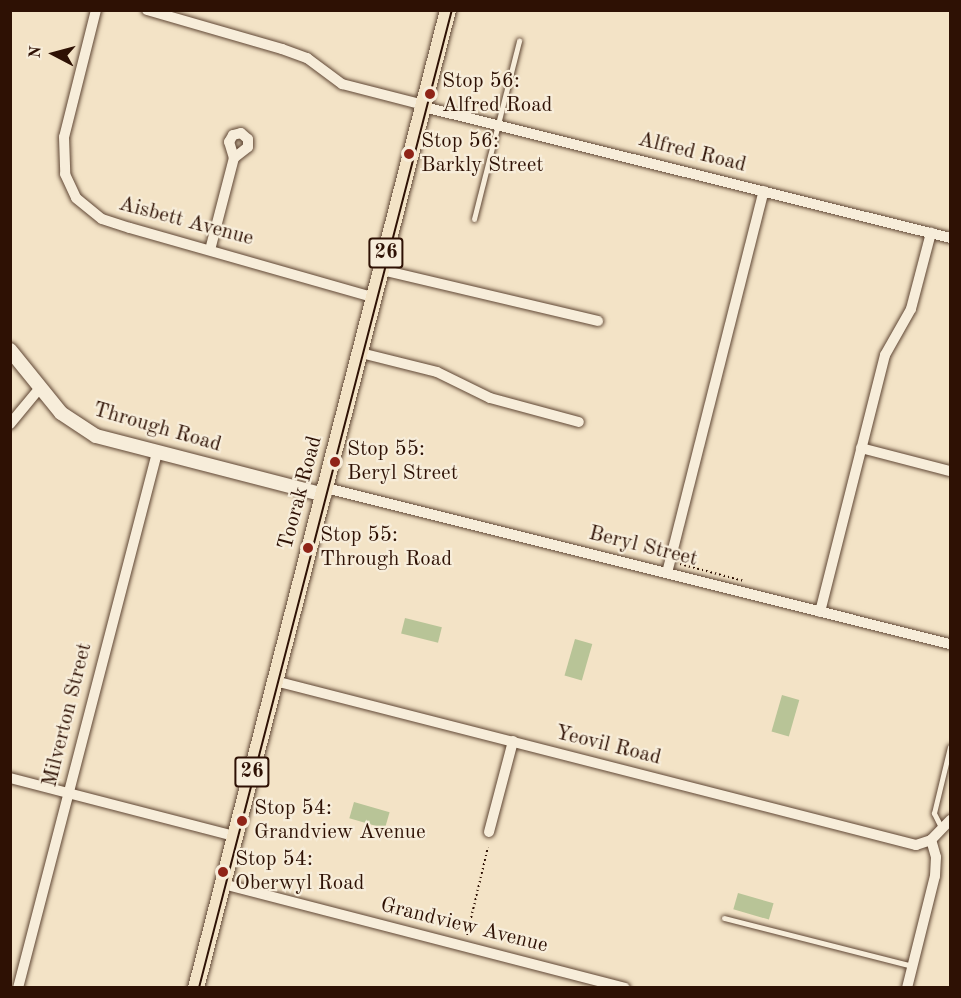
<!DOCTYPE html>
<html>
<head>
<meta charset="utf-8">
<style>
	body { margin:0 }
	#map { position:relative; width:961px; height:998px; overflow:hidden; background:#f3e3c6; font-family:"Old Standard TT",serif }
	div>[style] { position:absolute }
	.green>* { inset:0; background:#b8c497; transform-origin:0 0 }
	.path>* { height:2px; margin-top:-1px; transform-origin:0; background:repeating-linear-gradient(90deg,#2e1104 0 1.5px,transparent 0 4.5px) }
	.roads { filter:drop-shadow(0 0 2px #5f4634) drop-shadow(0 0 2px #5f4634) }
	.service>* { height:5px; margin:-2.5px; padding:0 2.5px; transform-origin:2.5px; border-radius:2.5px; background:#f7edda }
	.minor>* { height:10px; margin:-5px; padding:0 5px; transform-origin:5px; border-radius:5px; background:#f7edda }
	.tertiary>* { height:14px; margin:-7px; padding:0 7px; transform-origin:7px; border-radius:7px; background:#f7edda }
	.trunk>* { height:16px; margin:-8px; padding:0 8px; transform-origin:8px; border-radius:8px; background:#f3e3c6 }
	.tram>* { height:1.5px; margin:-0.75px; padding:0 0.75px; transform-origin:0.75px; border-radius:0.75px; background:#2e1104 }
	.dots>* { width:16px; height:16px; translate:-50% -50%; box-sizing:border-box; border:3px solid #f7edda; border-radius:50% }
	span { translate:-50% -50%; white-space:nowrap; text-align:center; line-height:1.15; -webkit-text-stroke:4.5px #f7edda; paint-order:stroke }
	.shield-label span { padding:2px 4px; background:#f7edda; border:2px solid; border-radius:4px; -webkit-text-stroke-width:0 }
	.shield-label { font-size:20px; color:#2e1104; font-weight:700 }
	.poi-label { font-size:21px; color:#2e1104 }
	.left { translate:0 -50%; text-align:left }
	.street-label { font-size:21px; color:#2e1104 }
	.frame { position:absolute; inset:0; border:12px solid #2e1104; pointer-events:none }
	.north { position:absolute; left:24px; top:24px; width:60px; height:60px; -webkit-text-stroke:4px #f7edda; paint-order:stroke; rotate:276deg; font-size:16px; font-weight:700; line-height:24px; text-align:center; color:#2e1104 }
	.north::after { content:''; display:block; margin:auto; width:21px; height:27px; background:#2e1104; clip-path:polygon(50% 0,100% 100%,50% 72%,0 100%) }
</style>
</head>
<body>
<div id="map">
	<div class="green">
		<div style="left:405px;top:618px;width:38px;height:16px;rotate:14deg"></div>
		<div style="left:575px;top:639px;width:18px;height:38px;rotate:16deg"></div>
		<div style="left:782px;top:695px;width:18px;height:38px;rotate:16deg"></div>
		<div style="left:354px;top:802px;width:37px;height:17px;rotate:16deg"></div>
		<div style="left:738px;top:893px;width:37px;height:17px;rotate:16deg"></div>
	</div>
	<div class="path">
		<div style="left:680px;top:564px;width:66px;rotate:14.9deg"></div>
		<div style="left:467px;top:935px;width:90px;rotate:-76.6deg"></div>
	</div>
	<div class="roads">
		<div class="service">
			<div style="left:474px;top:219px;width:184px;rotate:-75.8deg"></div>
			<div style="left:942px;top:829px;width:18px;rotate:-117deg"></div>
			<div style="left:934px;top:813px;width:68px;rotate:-76.4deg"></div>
			<div style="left:724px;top:918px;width:194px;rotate:14.3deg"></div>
		</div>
		<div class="minor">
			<div style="left:96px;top:10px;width:131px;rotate:104.1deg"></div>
			<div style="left:64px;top:137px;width:37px;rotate:88deg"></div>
			<div style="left:65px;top:174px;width:26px;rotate:65deg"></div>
			<div style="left:76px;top:198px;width:33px;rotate:39deg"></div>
			<div style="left:102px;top:219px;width:29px;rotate:18deg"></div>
			<div style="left:130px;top:228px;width:255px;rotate:15.9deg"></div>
			<div style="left:147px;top:10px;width:141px;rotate:16.1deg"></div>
			<div style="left:282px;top:49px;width:27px;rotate:20deg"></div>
			<div style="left:307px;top:58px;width:44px;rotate:36.6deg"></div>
			<div style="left:342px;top:84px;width:85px;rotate:14.4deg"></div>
			<div style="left:424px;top:107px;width:542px;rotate:13.98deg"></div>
			<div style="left:210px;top:250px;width:95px;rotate:-75.4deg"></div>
			<div style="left:234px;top:158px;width:17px;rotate:-107deg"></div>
			<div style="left:229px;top:142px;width:8px;rotate:-60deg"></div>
			<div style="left:233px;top:135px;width:8px;rotate:-14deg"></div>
			<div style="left:241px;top:133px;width:9px;rotate:41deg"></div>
			<div style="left:248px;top:139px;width:8px;rotate:90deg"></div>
			<div style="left:248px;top:147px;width:18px;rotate:142deg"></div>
			<div style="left:382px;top:270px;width:222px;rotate:13.3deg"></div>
			<div style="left:361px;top:353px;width:78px;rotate:14deg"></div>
			<div style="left:437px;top:372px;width:59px;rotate:26.1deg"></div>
			<div style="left:490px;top:398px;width:92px;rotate:15.1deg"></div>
			<div style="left:10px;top:424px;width:45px;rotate:-50.4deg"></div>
			<div style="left:861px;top:448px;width:92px;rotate:14.5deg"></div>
			<div style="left:326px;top:488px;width:643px;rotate:14.04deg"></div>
			<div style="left:667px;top:573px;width:394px;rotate:-75.8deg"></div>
			<div style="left:820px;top:612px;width:265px;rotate:-75.8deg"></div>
			<div style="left:885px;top:355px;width:53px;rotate:-60.5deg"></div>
			<div style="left:911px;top:309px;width:79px;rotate:-75.3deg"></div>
			<div style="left:275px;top:681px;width:662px;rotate:14.35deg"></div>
			<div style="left:916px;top:845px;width:16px;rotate:-18deg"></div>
			<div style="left:931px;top:840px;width:28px;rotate:-46deg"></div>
			<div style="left:10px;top:778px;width:232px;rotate:14.5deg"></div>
			<div style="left:489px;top:832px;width:94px;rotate:-75.2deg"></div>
			<div style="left:223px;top:884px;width:415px;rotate:14.5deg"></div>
			<div style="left:18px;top:988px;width:553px;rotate:-75.44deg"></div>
			<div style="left:907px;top:988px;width:115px;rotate:-76deg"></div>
			<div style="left:935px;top:876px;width:19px;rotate:-87deg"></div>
			<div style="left:936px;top:857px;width:18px;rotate:-106deg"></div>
		</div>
		<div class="tertiary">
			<div style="left:10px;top:350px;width:81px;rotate:51deg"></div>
			<div style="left:61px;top:413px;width:42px;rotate:33.3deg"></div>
			<div style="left:96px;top:436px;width:236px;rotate:14.5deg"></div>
		</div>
		<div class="trunk">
			<div style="left:196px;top:988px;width:1010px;rotate:-75.55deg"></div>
		</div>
	</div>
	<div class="tram">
		<div style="left:199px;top:988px;width:1010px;rotate:-75.5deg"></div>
	</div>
	<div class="dots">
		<div style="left:430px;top:94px;background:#8f2418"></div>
		<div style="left:409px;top:154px;background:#8f2418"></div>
		<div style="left:335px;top:462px;background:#8f2418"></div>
		<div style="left:308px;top:548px;background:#8f2418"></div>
		<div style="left:242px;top:821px;background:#8f2418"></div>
		<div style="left:223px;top:872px;background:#8f2418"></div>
	</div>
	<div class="shield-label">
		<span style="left:386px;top:253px">26</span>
		<span style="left:252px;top:772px">26</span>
	</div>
	<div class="poi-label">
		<span class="left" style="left:442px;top:94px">Stop 56:<br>Alfred Road</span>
		<span class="left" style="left:421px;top:154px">Stop 56:<br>Barkly Street</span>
		<span class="left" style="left:347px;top:462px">Stop 55:<br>Beryl Street</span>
		<span class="left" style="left:320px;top:548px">Stop 55:<br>Through Road</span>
		<span class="left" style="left:254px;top:821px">Stop 54:<br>Grandview Avenue</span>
		<span class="left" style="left:235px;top:872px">Stop 54:<br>Oberwyl Road</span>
	</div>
	<div class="street-label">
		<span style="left:692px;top:153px;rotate:14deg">Alfred Road</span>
		<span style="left:186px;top:222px;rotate:15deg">Aisbett Avenue</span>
		<span style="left:157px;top:428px;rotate:16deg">Through Road</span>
		<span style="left:301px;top:493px;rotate:-75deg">Toorak Road</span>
		<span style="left:643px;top:547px;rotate:14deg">Beryl Street</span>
		<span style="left:68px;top:715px;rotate:-76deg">Milverton Street</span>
		<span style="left:608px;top:746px;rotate:14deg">Yeovil Road</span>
		<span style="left:464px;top:926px;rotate:14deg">Grandview Avenue</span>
	</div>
	<div class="frame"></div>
	<div class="north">N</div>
</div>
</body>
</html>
